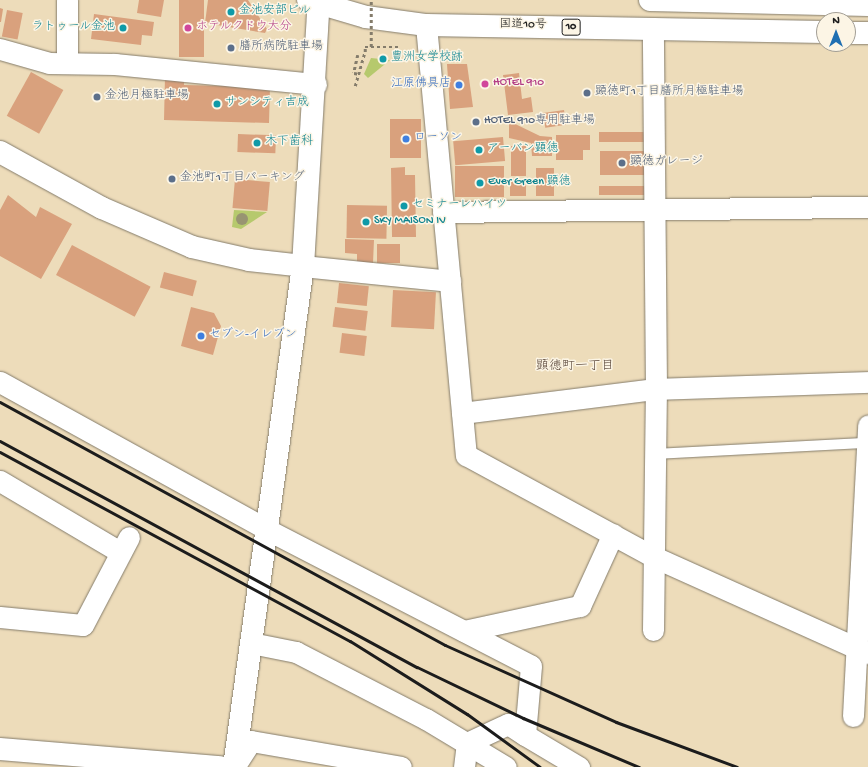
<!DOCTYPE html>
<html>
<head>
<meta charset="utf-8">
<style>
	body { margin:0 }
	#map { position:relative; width:868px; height:767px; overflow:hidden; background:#eddcba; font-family:"Gochi Hand","Klee One",sans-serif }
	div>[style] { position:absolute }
	.green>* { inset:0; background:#b6c96d }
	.building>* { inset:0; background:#d9a17d; transform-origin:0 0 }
	.path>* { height:2.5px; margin-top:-1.25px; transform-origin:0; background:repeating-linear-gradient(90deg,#847c6b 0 3px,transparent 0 6px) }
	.roads { filter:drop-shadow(0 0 1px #847c6b) drop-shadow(0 0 1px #847c6b) }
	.lane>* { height:10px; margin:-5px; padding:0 5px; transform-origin:5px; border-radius:5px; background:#fff }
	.street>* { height:21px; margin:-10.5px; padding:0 10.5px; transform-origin:10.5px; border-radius:10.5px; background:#fff }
	.secondary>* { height:22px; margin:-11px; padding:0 11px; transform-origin:11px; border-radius:11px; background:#fff }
	.highway>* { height:22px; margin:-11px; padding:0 11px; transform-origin:11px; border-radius:11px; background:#fff }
	.rail>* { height:3px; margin:-1.5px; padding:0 1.5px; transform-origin:1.5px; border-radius:1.5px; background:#1c1c1c }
	.path-bridge>* { height:2.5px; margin-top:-1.25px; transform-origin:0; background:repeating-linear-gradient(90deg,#847c6b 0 3px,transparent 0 6px) }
	.trees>* { width:12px; height:12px; margin:-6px; border-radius:50%; background:#989472 }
	.dots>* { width:11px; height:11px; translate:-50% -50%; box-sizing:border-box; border:2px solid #fcf5e5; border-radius:50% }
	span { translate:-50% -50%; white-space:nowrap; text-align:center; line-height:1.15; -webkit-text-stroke:3px #fcf5e5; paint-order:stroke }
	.shield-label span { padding:1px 3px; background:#fcf5e5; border:1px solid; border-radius:3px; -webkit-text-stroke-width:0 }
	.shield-label { font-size:11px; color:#1c1c1c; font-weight:700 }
	.culture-label { font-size:12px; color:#0d838f }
	.left { translate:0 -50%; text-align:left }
	.right { translate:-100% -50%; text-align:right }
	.street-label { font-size:12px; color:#1c1c1c }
	.hotel-label { font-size:12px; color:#b23c85 }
	.service-label { font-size:12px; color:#4e5e75 }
	.shop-label { font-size:12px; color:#366cbe }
	.neighbourhood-label { font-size:13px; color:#5e4b3e }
	.north { position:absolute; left:816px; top:12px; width:40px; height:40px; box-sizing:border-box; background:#fcf5e5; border:1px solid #a29e95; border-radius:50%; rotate:0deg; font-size:11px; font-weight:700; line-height:16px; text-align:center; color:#1c1c1c }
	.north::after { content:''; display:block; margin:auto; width:14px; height:18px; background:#1f6fb2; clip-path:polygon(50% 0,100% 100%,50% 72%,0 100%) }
</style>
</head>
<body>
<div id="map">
	<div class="green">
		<div style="clip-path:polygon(371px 58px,390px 60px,368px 78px,364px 74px)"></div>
		<div style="clip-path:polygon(234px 210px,267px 212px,241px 229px,232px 227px)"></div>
	</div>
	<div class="building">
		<div style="clip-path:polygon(139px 0,164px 0,161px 17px,137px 13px)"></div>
		<div style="left:179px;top:0;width:25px;height:57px"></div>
		<div style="clip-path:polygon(208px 0,248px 0,267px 29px,265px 33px,205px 23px)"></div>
		<div style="clip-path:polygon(0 8px,3px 9px,1px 22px,0 22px)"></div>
		<div style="left:7px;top:10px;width:16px;height:27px;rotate:11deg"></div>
		<div style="clip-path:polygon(94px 14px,154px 22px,152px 36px,142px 35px,141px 45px,91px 39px)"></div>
		<div style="clip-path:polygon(447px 64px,467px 64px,473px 107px,450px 109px)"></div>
		<div style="left:31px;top:72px;width:37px;height:50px;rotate:29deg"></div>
		<div style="clip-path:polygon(519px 73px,522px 99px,531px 97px,533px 112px,508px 115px,503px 75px)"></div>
		<div style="clip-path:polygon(165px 76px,184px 76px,184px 85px,270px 87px,269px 123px,164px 120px)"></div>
		<div style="left:564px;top:110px;width:15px;height:21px;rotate:82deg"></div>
		<div style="left:390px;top:119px;width:31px;height:39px"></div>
		<div style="clip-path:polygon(509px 121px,540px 136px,552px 137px,552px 156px,532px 156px,531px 143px,509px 138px)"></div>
		<div style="left:599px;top:132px;width:48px;height:10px"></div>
		<div style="left:238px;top:134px;width:38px;height:18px;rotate:2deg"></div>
		<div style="clip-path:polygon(556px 135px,590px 135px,590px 150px,583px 150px,583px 160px,556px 160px)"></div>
		<div style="left:503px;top:137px;width:24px;height:50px;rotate:85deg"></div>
		<div style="left:511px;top:146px;width:15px;height:30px"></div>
		<div style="left:600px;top:151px;width:47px;height:24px"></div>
		<div style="left:504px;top:166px;width:31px;height:49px;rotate:90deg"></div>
		<div style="clip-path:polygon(405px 167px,405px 175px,415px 175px,416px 237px,392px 237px,391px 168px)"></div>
		<div style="left:536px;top:168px;width:18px;height:28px"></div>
		<div style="left:235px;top:179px;width:35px;height:29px;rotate:5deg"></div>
		<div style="left:510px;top:179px;width:16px;height:17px"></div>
		<div style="left:647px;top:186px;width:9px;height:48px;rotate:90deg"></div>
		<div style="clip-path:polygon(8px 195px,36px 217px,40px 207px,72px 224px,41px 279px,0 256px,0 210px)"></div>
		<div style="left:347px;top:205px;width:40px;height:33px;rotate:1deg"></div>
		<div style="clip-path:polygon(345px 239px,374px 240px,373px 263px,357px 262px,357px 254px,345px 253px)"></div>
		<div style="left:377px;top:244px;width:23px;height:19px"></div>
		<div style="left:72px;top:245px;width:89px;height:34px;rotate:28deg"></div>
		<div style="left:164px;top:272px;width:34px;height:16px;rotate:15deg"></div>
		<div style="left:339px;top:283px;width:30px;height:20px;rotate:6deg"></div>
		<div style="left:393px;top:290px;width:43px;height:37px;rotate:3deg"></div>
		<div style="clip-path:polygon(191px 307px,214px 313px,221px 326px,213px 355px,181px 346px)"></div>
		<div style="left:335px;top:307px;width:33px;height:20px;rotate:7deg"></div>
		<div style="left:342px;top:333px;width:25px;height:20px;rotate:7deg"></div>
	</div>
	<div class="path">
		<div style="left:371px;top:47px;width:30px"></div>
		<div style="left:358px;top:55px;width:18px;rotate:103deg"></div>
		<div style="left:354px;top:73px;width:6px;rotate:9deg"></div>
		<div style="left:355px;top:86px;width:35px;rotate:-74deg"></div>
	</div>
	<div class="roads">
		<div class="lane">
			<div style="left:655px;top:454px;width:213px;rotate:-3deg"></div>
		</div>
		<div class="street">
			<div style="left:67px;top:0;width:63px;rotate:90deg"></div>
			<div style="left:426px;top:25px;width:432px;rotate:84.7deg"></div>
			<div style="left:466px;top:455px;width:214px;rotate:28.5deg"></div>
			<div style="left:654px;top:557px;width:235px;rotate:24.2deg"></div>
			<div style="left:0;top:49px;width:51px;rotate:15.9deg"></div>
			<div style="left:49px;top:63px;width:66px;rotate:0.9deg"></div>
			<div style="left:115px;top:64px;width:202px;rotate:5.7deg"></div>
			<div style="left:443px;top:212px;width:425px;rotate:-0.7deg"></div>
			<div style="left:303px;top:266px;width:148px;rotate:5.8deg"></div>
			<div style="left:0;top:382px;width:304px;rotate:28.9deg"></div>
			<div style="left:266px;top:529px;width:298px;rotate:27.3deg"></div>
			<div style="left:531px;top:666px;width:69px;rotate:95deg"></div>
			<div style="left:525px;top:735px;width:63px;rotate:30.7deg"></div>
			<div style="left:462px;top:413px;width:195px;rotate:-7.1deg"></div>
			<div style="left:656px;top:389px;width:212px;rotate:-1.9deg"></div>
			<div style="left:0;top:481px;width:139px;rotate:30.6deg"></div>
			<div style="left:0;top:617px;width:83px;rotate:5.5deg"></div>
			<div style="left:83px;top:625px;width:99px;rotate:-62.4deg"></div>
			<div style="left:653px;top:630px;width:241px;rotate:-89.3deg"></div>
			<div style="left:656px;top:389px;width:361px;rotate:-90.5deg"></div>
			<div style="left:464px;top:631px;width:119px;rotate:-12.2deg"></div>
			<div style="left:580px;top:606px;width:79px;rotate:-65.4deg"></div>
			<div style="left:251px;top:643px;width:46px;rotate:11.3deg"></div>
			<div style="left:296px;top:652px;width:146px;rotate:27.3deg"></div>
			<div style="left:426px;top:719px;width:93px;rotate:31deg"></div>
			<div style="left:853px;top:716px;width:291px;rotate:-87deg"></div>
			<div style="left:234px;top:767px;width:31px;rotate:-57deg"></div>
			<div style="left:251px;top:741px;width:152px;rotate:9.8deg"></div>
			<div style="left:464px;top:767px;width:24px;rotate:-83deg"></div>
			<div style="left:467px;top:743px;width:45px;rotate:-24.9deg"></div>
			<div style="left:508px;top:724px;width:20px;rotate:33deg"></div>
		</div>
		<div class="secondary">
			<div style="left:0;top:152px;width:116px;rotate:28.8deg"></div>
			<div style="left:102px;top:208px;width:98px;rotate:23.4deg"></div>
			<div style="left:192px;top:247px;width:58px;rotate:12.8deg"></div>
			<div style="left:249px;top:260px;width:54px;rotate:6.3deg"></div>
			<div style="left:0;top:749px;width:221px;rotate:4.7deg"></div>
			<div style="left:234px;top:767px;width:506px;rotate:-82.16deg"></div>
			<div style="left:303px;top:266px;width:266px;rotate:-86.6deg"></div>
		</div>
		<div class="highway">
			<div style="left:308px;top:0;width:60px;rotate:16.3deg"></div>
			<div style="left:366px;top:17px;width:61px;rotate:7.6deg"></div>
			<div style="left:426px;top:25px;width:398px;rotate:1deg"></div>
			<div style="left:650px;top:0;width:218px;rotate:1.3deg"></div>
			<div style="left:848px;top:33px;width:20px"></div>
		</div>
	</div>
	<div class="rail">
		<div style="left:0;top:402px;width:507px;rotate:28.64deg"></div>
		<div style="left:445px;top:645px;width:188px;rotate:24.2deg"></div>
		<div style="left:616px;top:722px;width:129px;rotate:20.4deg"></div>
		<div style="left:0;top:441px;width:474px;rotate:28.5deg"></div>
		<div style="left:417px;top:667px;width:118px;rotate:25.7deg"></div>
		<div style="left:523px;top:718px;width:126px;rotate:22.9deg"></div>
		<div style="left:0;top:452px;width:398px;rotate:28.4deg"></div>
		<div style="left:350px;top:641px;width:138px;rotate:32deg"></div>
		<div style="left:467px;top:714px;width:90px;rotate:36deg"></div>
	</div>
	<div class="path-bridge">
		<div style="left:365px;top:52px;width:5px;rotate:-90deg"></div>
		<div style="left:365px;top:47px;width:6px"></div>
		<div style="left:371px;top:47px;width:47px;rotate:-90deg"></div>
	</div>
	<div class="trees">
		<div style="left:242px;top:219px"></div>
	</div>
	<div class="dots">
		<div style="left:231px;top:12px;background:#0f9aa8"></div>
		<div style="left:123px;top:28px;background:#0f9aa8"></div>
		<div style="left:188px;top:28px;background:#d1479c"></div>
		<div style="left:231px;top:48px;background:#5c6f8a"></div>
		<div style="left:383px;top:59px;background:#0f9aa8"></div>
		<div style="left:485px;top:84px;background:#d1479c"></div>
		<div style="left:459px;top:85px;background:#3f7fe0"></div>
		<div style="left:587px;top:93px;background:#5c6f8a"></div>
		<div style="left:97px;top:97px;background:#5c6f8a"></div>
		<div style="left:217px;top:104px;background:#0f9aa8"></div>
		<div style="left:476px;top:122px;background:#5c6f8a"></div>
		<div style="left:406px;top:139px;background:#3f7fe0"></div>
		<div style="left:257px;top:143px;background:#0f9aa8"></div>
		<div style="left:479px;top:150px;background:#0f9aa8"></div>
		<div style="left:622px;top:163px;background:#5c6f8a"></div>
		<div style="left:172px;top:179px;background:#5c6f8a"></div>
		<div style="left:480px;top:183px;background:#0f9aa8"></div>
		<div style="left:404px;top:206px;background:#0f9aa8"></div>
		<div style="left:366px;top:222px;background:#0f9aa8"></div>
		<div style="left:201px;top:336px;background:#3f7fe0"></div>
	</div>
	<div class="shield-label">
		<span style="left:571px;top:27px">10</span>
	</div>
	<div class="culture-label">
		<span class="left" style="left:239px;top:12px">金池安部ビル</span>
		<span class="right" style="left:115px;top:28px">ラトゥール金池</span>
		<span class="left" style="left:391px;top:59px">豊洲女学校跡</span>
		<span class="left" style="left:225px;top:104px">サンシティ吉成</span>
		<span class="left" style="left:265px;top:143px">木下歯科</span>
		<span class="left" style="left:487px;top:150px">アーバン顕徳</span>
		<span class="left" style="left:488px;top:183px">Ever Green 顕徳</span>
		<span class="left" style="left:412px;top:206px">セミナーレハイツ</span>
		<span class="left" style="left:374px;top:222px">SKY MAISON IV</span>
	</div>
	<div class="street-label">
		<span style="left:523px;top:26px;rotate:1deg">国道10号</span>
	</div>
	<div class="hotel-label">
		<span class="left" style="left:196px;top:28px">ホテルクドウ大分</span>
		<span class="left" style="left:493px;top:84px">HOTEL 910</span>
	</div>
	<div class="service-label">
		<span class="left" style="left:239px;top:48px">膳所病院駐車場</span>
		<span class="left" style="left:595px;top:93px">顕徳町1丁目膳所月極駐車場</span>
		<span class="left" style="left:105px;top:97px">金池月極駐車場</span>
		<span class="left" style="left:484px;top:122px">HOTEL 910専用駐車場</span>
		<span class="left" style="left:630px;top:163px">顕徳ガレージ</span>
		<span class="left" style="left:180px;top:179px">金池町1丁目パーキング</span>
	</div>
	<div class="shop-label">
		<span class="right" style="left:451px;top:85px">江原佛具店</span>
		<span class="left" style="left:414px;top:139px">ローソン</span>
		<span class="left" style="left:209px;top:336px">セブン-イレブン</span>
	</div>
	<div class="neighbourhood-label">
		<span style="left:575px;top:367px">顕徳町一丁目</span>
	</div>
	<div class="north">N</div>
</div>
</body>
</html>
